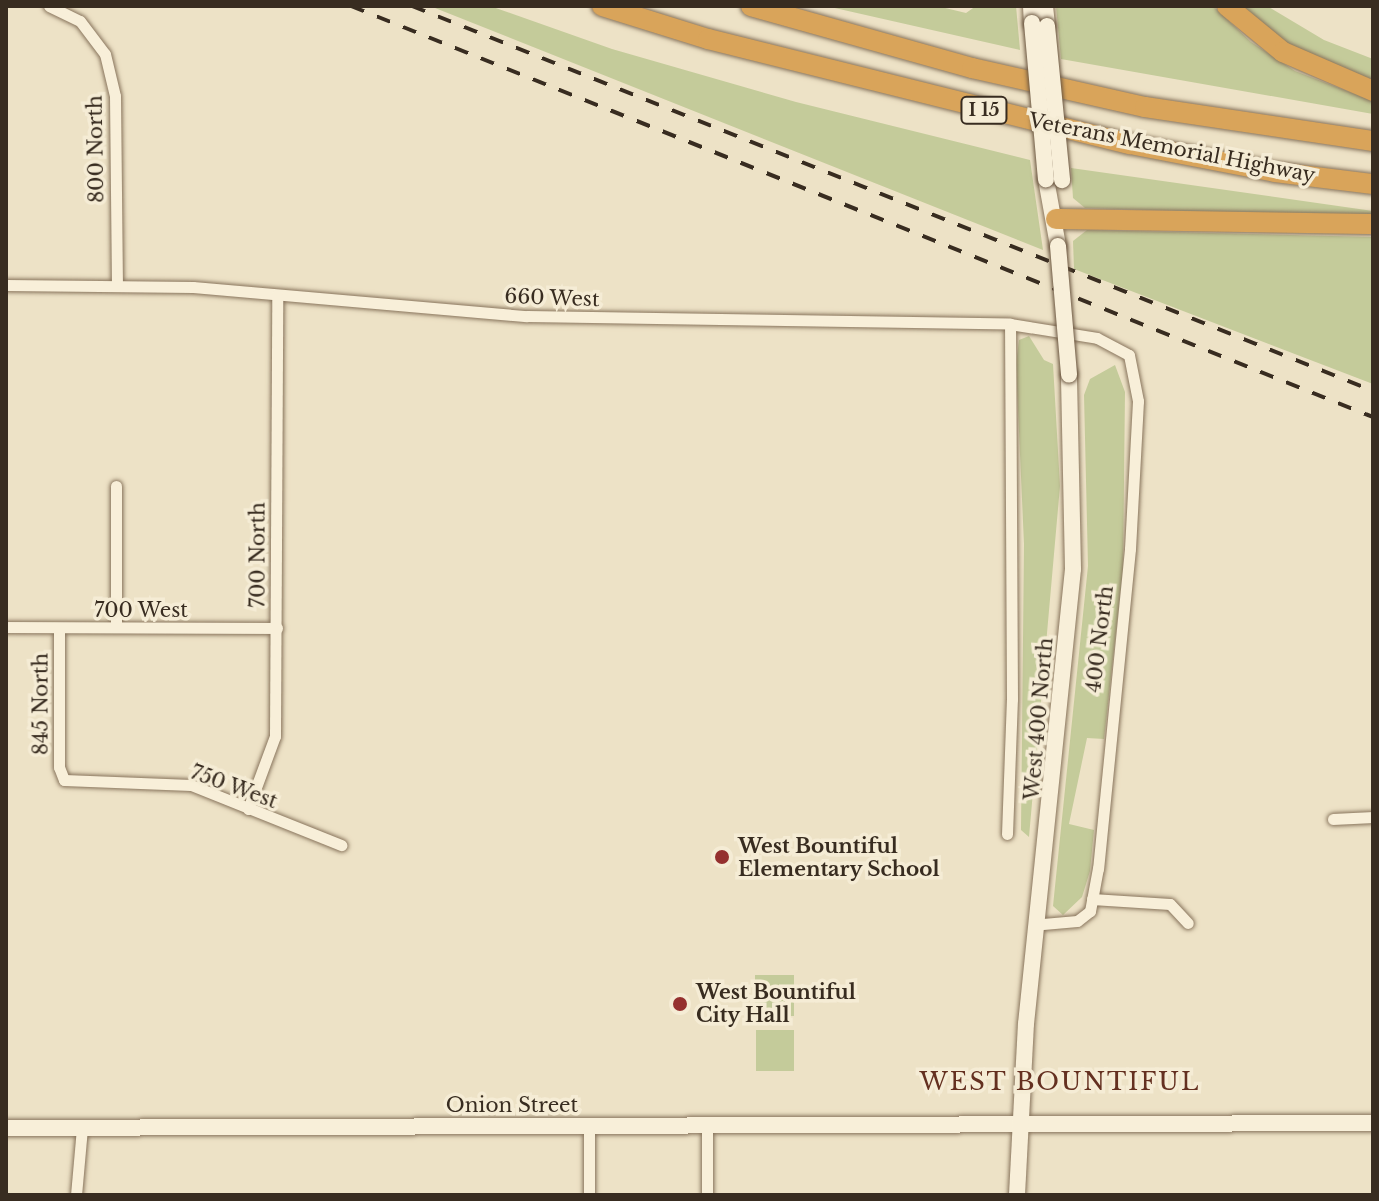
<!DOCTYPE html>
<html>
<head>
<meta charset="utf-8">
<style>
	body { margin:0 }
	#map { position:relative; width:1379px; height:1201px; overflow:hidden; background:#ede2c6; font-family:"Libre Baskerville",serif }
	div>[style] { position:absolute }
	.green>* { inset:0; background:#c4cb9a; transform-origin:0 0 }
	.roads { filter:drop-shadow(0 0 2px #88745c) drop-shadow(0 0 2px #88745c) }
	.street>* { height:11px; margin:-5.5px; padding:0 5.5px; transform-origin:5.5px; border-radius:5.5px; background:#f8efd9 }
	.secondary>* { height:16px; margin:-8px; padding:0 8px; transform-origin:8px; border-radius:8px; background:#f8efd9 }
	.highway>* { height:20px; margin:-10px; padding:0 10px; transform-origin:10px; border-radius:10px; background:#d9a45a }
	.rail>* { height:4px; margin-top:-2px; transform-origin:0; background:repeating-linear-gradient(90deg,#382c20 0 14px,transparent 0 28px) }
	.bridges { filter:drop-shadow(0 0 2px #6a553f) drop-shadow(0 0 2px #6a553f) }
	.secondary-bridge>* { height:16px; margin:-8px; padding:0 8px; transform-origin:8px; border-radius:8px; background:#f8efd9 }
	.dots>* { width:22px; height:22px; translate:-50% -50%; box-sizing:border-box; border:4px solid #f5ecd5; border-radius:50% }
	span { translate:-50% -50%; white-space:nowrap; text-align:center; line-height:1.15; -webkit-text-stroke:7px #f5ecd5; paint-order:stroke }
	.shield-label span { padding:2px 6px; background:#f5ecd5; border:2px solid; border-radius:6px; -webkit-text-stroke-width:0 }
	.shield-label { font-size:18px; color:#382c20; font-weight:700 }
	.street-label { font-size:20px; color:#382c20 }
	.poi-label { font-size:20px; color:#382c20; font-weight:700 }
	.left { translate:0 -50%; text-align:left }
	.quarter-label { font-size:24px; color:#643020; letter-spacing:2px }
	.frame { position:absolute; inset:0; border:8px solid #382c20; pointer-events:none }
</style>
</head>
<body>
<div id="map">
	<div class="green">
		<div style="clip-path:polygon(430px 6px,490px 6px,612px 49px,796px 102px,1030px 160px,1043px 250px)"></div>
		<div style="clip-path:polygon(826px 6px,937px 6px,966px 13px,976px 6px,1016px 6px,1020px 50px)"></div>
		<div style="clip-path:polygon(1056px 6px,1213px 6px,1251px 42px,1295px 71px,1373px 101px,1373px 114px,1061px 59px)"></div>
		<div style="clip-path:polygon(1237px 6px,1267px 6px,1324px 40px,1373px 59px,1373px 84px,1292px 52px)"></div>
		<div style="clip-path:polygon(1071px 168px,1373px 211px,1373px 217px,1085px 208px,1073px 198px)"></div>
		<div style="clip-path:polygon(1087px 230px,1373px 237px,1373px 384px,1074px 269px,1073px 241px)"></div>
		<div style="clip-path:polygon(1029px 336px,1044px 360px,1053px 364px,1060px 486px,1029px 837px,1021px 830px,1024px 544px,1016px 364px,1019px 340px)"></div>
		<div style="clip-path:polygon(1115px 365px,1125px 392px,1123px 570px,1104px 739px,1087px 738px,1069px 824px,1094px 830px,1090px 871px,1082px 897px,1063px 915px,1053px 906px,1088px 566px,1084px 395px,1090px 379px)"></div>
		<div style="left:755px;top:975px;width:39px;height:41px"></div>
		<div style="left:756px;top:1030px;width:38px;height:41px"></div>
	</div>
	<div class="roads">
		<div class="street">
			<div style="left:49px;top:6px;width:34px;rotate:26deg"></div>
			<div style="left:80px;top:21px;width:41px;rotate:52.9deg"></div>
			<div style="left:105px;top:54px;width:43px;rotate:76.6deg"></div>
			<div style="left:115px;top:96px;width:189px;rotate:89.4deg"></div>
			<div style="left:6px;top:285px;width:187px;rotate:0.6deg"></div>
			<div style="left:193px;top:287px;width:335px;rotate:5deg"></div>
			<div style="left:527px;top:316px;width:483px;rotate:0.9deg"></div>
			<div style="left:1010px;top:324px;width:88px;rotate:9.1deg"></div>
			<div style="left:1097px;top:338px;width:36px;rotate:28deg"></div>
			<div style="left:1129px;top:355px;width:47px;rotate:78.9deg"></div>
			<div style="left:1138px;top:401px;width:148px;rotate:93.1deg"></div>
			<div style="left:1130px;top:549px;width:321px;rotate:95.7deg"></div>
			<div style="left:1098px;top:868px;width:44px;rotate:100.5deg"></div>
			<div style="left:1090px;top:911px;width:16px;rotate:142deg"></div>
			<div style="left:1077px;top:921px;width:37px;rotate:175deg"></div>
			<div style="left:116px;top:486px;width:141px;rotate:90deg"></div>
			<div style="left:6px;top:627px;width:271px;rotate:0.2deg"></div>
			<div style="left:59px;top:628px;width:139px;rotate:90deg"></div>
			<div style="left:59px;top:767px;width:14px;rotate:69deg"></div>
			<div style="left:64px;top:780px;width:127px;rotate:2.3deg"></div>
			<div style="left:191px;top:785px;width:162px;rotate:21.8deg"></div>
			<div style="left:248px;top:809px;width:78px;rotate:-69.7deg"></div>
			<div style="left:275px;top:736px;width:441px;rotate:-89.7deg"></div>
			<div style="left:1333px;top:819px;width:40px;rotate:-2.9deg"></div>
			<div style="left:1007px;top:834px;width:135px;rotate:-87.9deg"></div>
			<div style="left:1012px;top:699px;width:375px;rotate:-90.3deg"></div>
			<div style="left:1092px;top:899px;width:78px;rotate:3.7deg"></div>
			<div style="left:1170px;top:904px;width:26px;rotate:47deg"></div>
			<div style="left:707px;top:1124px;width:71px;rotate:90deg"></div>
			<div style="left:589px;top:1125px;width:70px;rotate:90deg"></div>
			<div style="left:76px;top:1195px;width:67px;rotate:-84.9deg"></div>
		</div>
		<div class="secondary">
			<div style="left:1031px;top:6px;width:17px;rotate:87deg"></div>
			<div style="left:1045px;top:6px;width:20px;rotate:84deg"></div>
			<div style="left:1046px;top:179px;width:68px;rotate:79.8deg"></div>
			<div style="left:6px;top:1128px;width:1367px;rotate:-0.21deg"></div>
			<div style="left:1017px;top:1195px;width:171px;rotate:-87deg"></div>
			<div style="left:1026px;top:1024px;width:457px;rotate:-84.1deg"></div>
			<div style="left:1073px;top:569px;width:194px;rotate:-91.2deg"></div>
		</div>
		<div class="highway">
			<div style="left:602px;top:6px;width:111px;rotate:17.3deg"></div>
			<div style="left:708px;top:39px;width:435px;rotate:14deg"></div>
			<div style="left:1130px;top:144px;width:148px;rotate:10.9deg"></div>
			<div style="left:1275px;top:172px;width:99px;rotate:7deg"></div>
			<div style="left:751px;top:6px;width:230px;rotate:15.7deg"></div>
			<div style="left:972px;top:68px;width:177px;rotate:12.7deg"></div>
			<div style="left:1145px;top:107px;width:231px;rotate:8.5deg"></div>
			<div style="left:1227px;top:6px;width:72px;rotate:39.4deg"></div>
			<div style="left:1283px;top:52px;width:98px;rotate:23.4deg"></div>
			<div style="left:1056px;top:219px;width:317px;rotate:0.9deg"></div>
		</div>
	</div>
	<div class="rail">
		<div style="left:351px;top:6px;width:1102px;rotate:21.91deg"></div>
		<div style="left:412px;top:6px;width:1035px;rotate:21.83deg"></div>
	</div>
	<div class="bridges">
		<div class="secondary-bridge">
			<div style="left:1032px;top:23px;width:157px;rotate:84.9deg"></div>
			<div style="left:1047px;top:26px;width:155px;rotate:84.4deg"></div>
			<div style="left:1058px;top:246px;width:129px;rotate:85.1deg"></div>
		</div>
	</div>
	<div class="dots">
		<div style="left:722px;top:857px;background:#95302e"></div>
		<div style="left:680px;top:1004px;background:#95302e"></div>
	</div>
	<div class="shield-label">
		<span style="left:984px;top:110px">I 15</span>
	</div>
	<div class="street-label">
		<span style="left:1172px;top:148px;rotate:11deg">Veterans Memorial Highway</span>
		<span style="left:96px;top:149px;rotate:-91deg">800 North</span>
		<span style="left:552px;top:298px;rotate:2deg">660 West</span>
		<span style="left:258px;top:555px;rotate:-90deg">700 North</span>
		<span style="left:141px;top:610px">700 West</span>
		<span style="left:1100px;top:639px;rotate:-83deg">400 North</span>
		<span style="left:41px;top:704px;rotate:-90deg">845 North</span>
		<span style="left:1039px;top:719px;rotate:-85deg">West 400 North</span>
		<span style="left:234px;top:787px;rotate:20deg">750 West</span>
		<span style="left:512px;top:1105px">Onion Street</span>
	</div>
	<div class="poi-label">
		<span class="left" style="left:738px;top:858px">West Bountiful<br>Elementary School</span>
		<span class="left" style="left:696px;top:1004px">West Bountiful<br>City Hall</span>
	</div>
	<div class="quarter-label">
		<span style="left:1060px;top:1082px">WEST BOUNTIFUL</span>
	</div>
	<div class="frame"></div>
</div>
</body>
</html>
